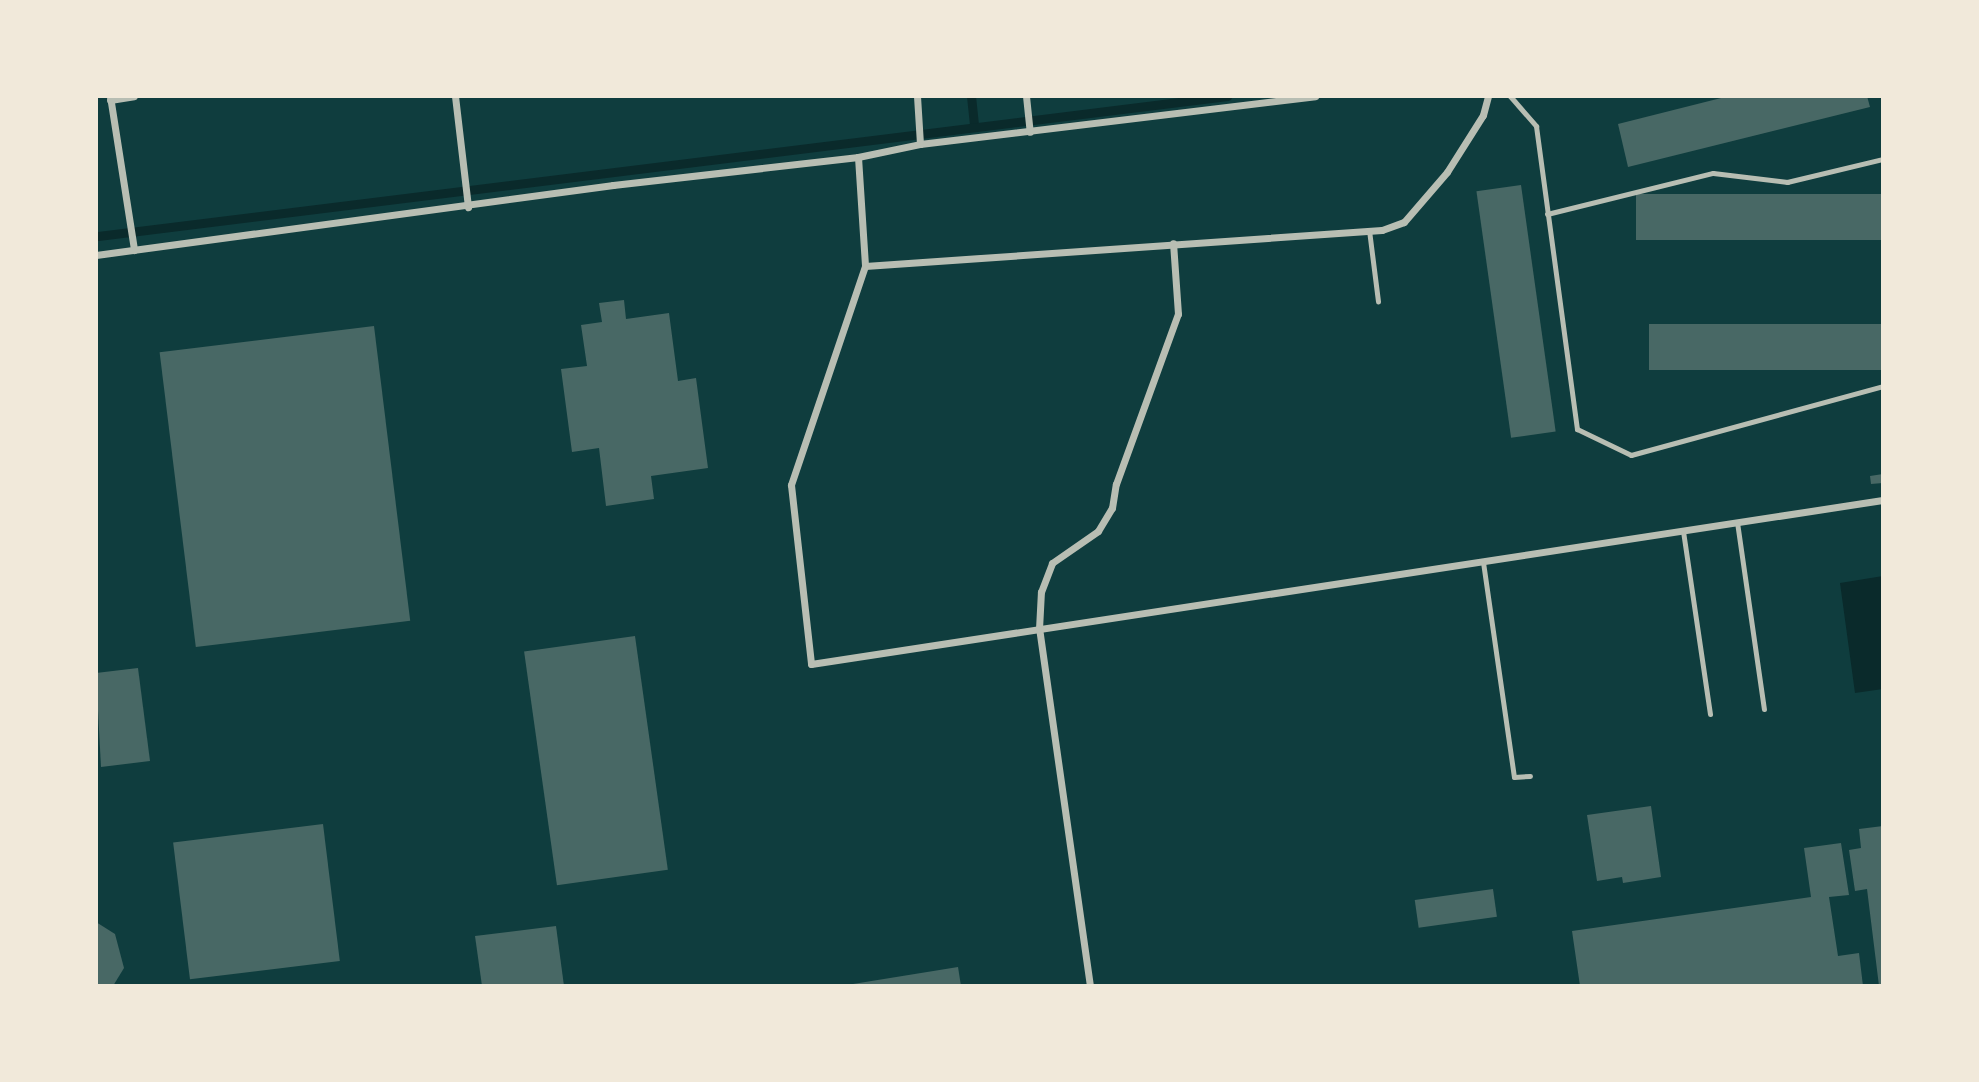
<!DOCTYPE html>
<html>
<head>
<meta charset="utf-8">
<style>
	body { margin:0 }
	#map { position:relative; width:1979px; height:1082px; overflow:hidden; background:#0f3d3e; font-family:"DM Sans",sans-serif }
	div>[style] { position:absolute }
	.water>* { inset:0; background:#0a2a2b }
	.stream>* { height:9px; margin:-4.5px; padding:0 4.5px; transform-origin:4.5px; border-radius:4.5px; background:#0a2a2b }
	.building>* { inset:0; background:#486865; transform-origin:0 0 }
	.service>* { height:5px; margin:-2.5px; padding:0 2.5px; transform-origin:2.5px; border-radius:2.5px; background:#b8beb3 }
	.minor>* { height:7px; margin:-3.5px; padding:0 3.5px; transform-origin:3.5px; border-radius:3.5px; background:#b8beb3 }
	span { translate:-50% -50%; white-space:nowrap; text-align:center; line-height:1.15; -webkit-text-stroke:6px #f1e9da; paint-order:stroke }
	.frame { position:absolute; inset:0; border:98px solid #f1e9da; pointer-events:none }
</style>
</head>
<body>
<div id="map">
	<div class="water">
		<div style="clip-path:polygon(1883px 576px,1883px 689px,1855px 693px,1840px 583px)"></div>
	</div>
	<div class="stream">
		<div style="left:971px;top:96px;width:31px;rotate:84deg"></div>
		<div style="left:98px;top:236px;width:1138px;rotate:-7.07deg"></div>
	</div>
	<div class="building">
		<div style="clip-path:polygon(1729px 96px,1867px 96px,1870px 107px,1628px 167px,1618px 124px)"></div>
		<div style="left:1521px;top:185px;width:249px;height:45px;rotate:82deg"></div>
		<div style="left:1883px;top:194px;width:46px;height:247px;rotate:90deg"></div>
		<div style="clip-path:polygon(624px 300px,626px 319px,669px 313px,678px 381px,696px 378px,708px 468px,651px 476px,654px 499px,606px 506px,599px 448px,572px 452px,561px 369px,587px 366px,581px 325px,602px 322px,599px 303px)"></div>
		<div style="left:1883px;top:324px;width:46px;height:234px;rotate:90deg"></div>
		<div style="left:374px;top:326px;width:297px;height:216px;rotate:83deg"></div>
		<div style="clip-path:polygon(1883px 474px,1883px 483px,1871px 484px,1870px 476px)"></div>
		<div style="left:635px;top:636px;width:236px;height:112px;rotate:82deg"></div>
		<div style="clip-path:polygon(138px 668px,150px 761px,101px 767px,96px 673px)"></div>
		<div style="clip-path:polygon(1651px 806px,1661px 877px,1623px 883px,1622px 877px,1597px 881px,1587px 815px)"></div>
		<div style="left:323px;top:824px;width:138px;height:151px;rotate:83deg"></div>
		<div style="clip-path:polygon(1883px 826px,1883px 986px,1879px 986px,1867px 889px,1855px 891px,1849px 850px,1861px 848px,1859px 829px)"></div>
		<div style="clip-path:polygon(1841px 843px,1849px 895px,1829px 897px,1838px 956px,1859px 953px,1863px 986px,1580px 986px,1572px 931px,1811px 897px,1804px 848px)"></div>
		<div style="left:1493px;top:889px;width:28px;height:79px;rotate:82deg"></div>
		<div style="clip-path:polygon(96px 922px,115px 934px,124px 968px,113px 986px,96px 986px)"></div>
		<div style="clip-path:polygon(556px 926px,564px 986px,482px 986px,475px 936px)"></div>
		<div style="clip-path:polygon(958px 967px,961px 986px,854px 986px,853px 984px)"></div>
	</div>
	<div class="service">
		<div style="left:1510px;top:96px;width:40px;rotate:49deg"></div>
		<div style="left:1536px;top:126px;width:306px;rotate:82.3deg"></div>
		<div style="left:1577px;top:429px;width:60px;rotate:25.7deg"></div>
		<div style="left:1631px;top:455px;width:261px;rotate:-15.3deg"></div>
		<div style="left:1547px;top:214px;width:171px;rotate:-13.9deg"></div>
		<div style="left:1713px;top:173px;width:75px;rotate:6.9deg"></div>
		<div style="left:1787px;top:182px;width:99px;rotate:-13.5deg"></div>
		<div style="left:1369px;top:230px;width:72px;rotate:82.8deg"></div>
		<div style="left:1737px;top:522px;width:189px;rotate:81.8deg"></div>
		<div style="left:1683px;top:531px;width:185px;rotate:81.6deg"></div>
		<div style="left:1483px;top:562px;width:217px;rotate:81.8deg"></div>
		<div style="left:1514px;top:777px;width:16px;rotate:-4deg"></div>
	</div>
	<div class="minor">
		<div style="left:110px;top:96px;width:156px;rotate:81.1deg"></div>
		<div style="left:455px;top:96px;width:112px;rotate:83.3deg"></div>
		<div style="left:917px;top:96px;width:48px;rotate:86.4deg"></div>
		<div style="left:1026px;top:96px;width:36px;rotate:84deg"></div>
		<div style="left:110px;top:100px;width:24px;rotate:-9deg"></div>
		<div style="left:858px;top:157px;width:109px;rotate:86.3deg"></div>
		<div style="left:865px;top:266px;width:231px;rotate:108.7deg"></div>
		<div style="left:791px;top:485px;width:180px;rotate:83.6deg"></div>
		<div style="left:811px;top:664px;width:1084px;rotate:-8.7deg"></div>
		<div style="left:96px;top:255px;width:522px;rotate:-7.71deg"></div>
		<div style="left:613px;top:185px;width:247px;rotate:-6.5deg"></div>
		<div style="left:858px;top:157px;width:63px;rotate:-11.8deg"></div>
		<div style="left:920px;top:144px;width:398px;rotate:-6.9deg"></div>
		<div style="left:865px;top:266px;width:518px;rotate:-3.98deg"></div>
		<div style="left:1382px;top:230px;width:23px;rotate:-20deg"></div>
		<div style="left:1404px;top:222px;width:66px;rotate:-49.3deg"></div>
		<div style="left:1447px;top:172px;width:67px;rotate:-57.7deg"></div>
		<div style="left:1483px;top:115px;width:20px;rotate:-75deg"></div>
		<div style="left:1090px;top:986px;width:361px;rotate:-98.1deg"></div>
		<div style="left:1039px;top:629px;width:37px;rotate:-87deg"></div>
		<div style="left:1041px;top:592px;width:31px;rotate:-69deg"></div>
		<div style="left:1052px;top:563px;width:56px;rotate:-34.8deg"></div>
		<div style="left:1098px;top:531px;width:27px;rotate:-59deg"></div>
		<div style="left:1112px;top:508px;width:24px;rotate:-81deg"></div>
		<div style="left:1116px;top:484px;width:181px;rotate:-70deg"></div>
		<div style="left:1178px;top:314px;width:71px;rotate:-94deg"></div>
	</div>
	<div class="frame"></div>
</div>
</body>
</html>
